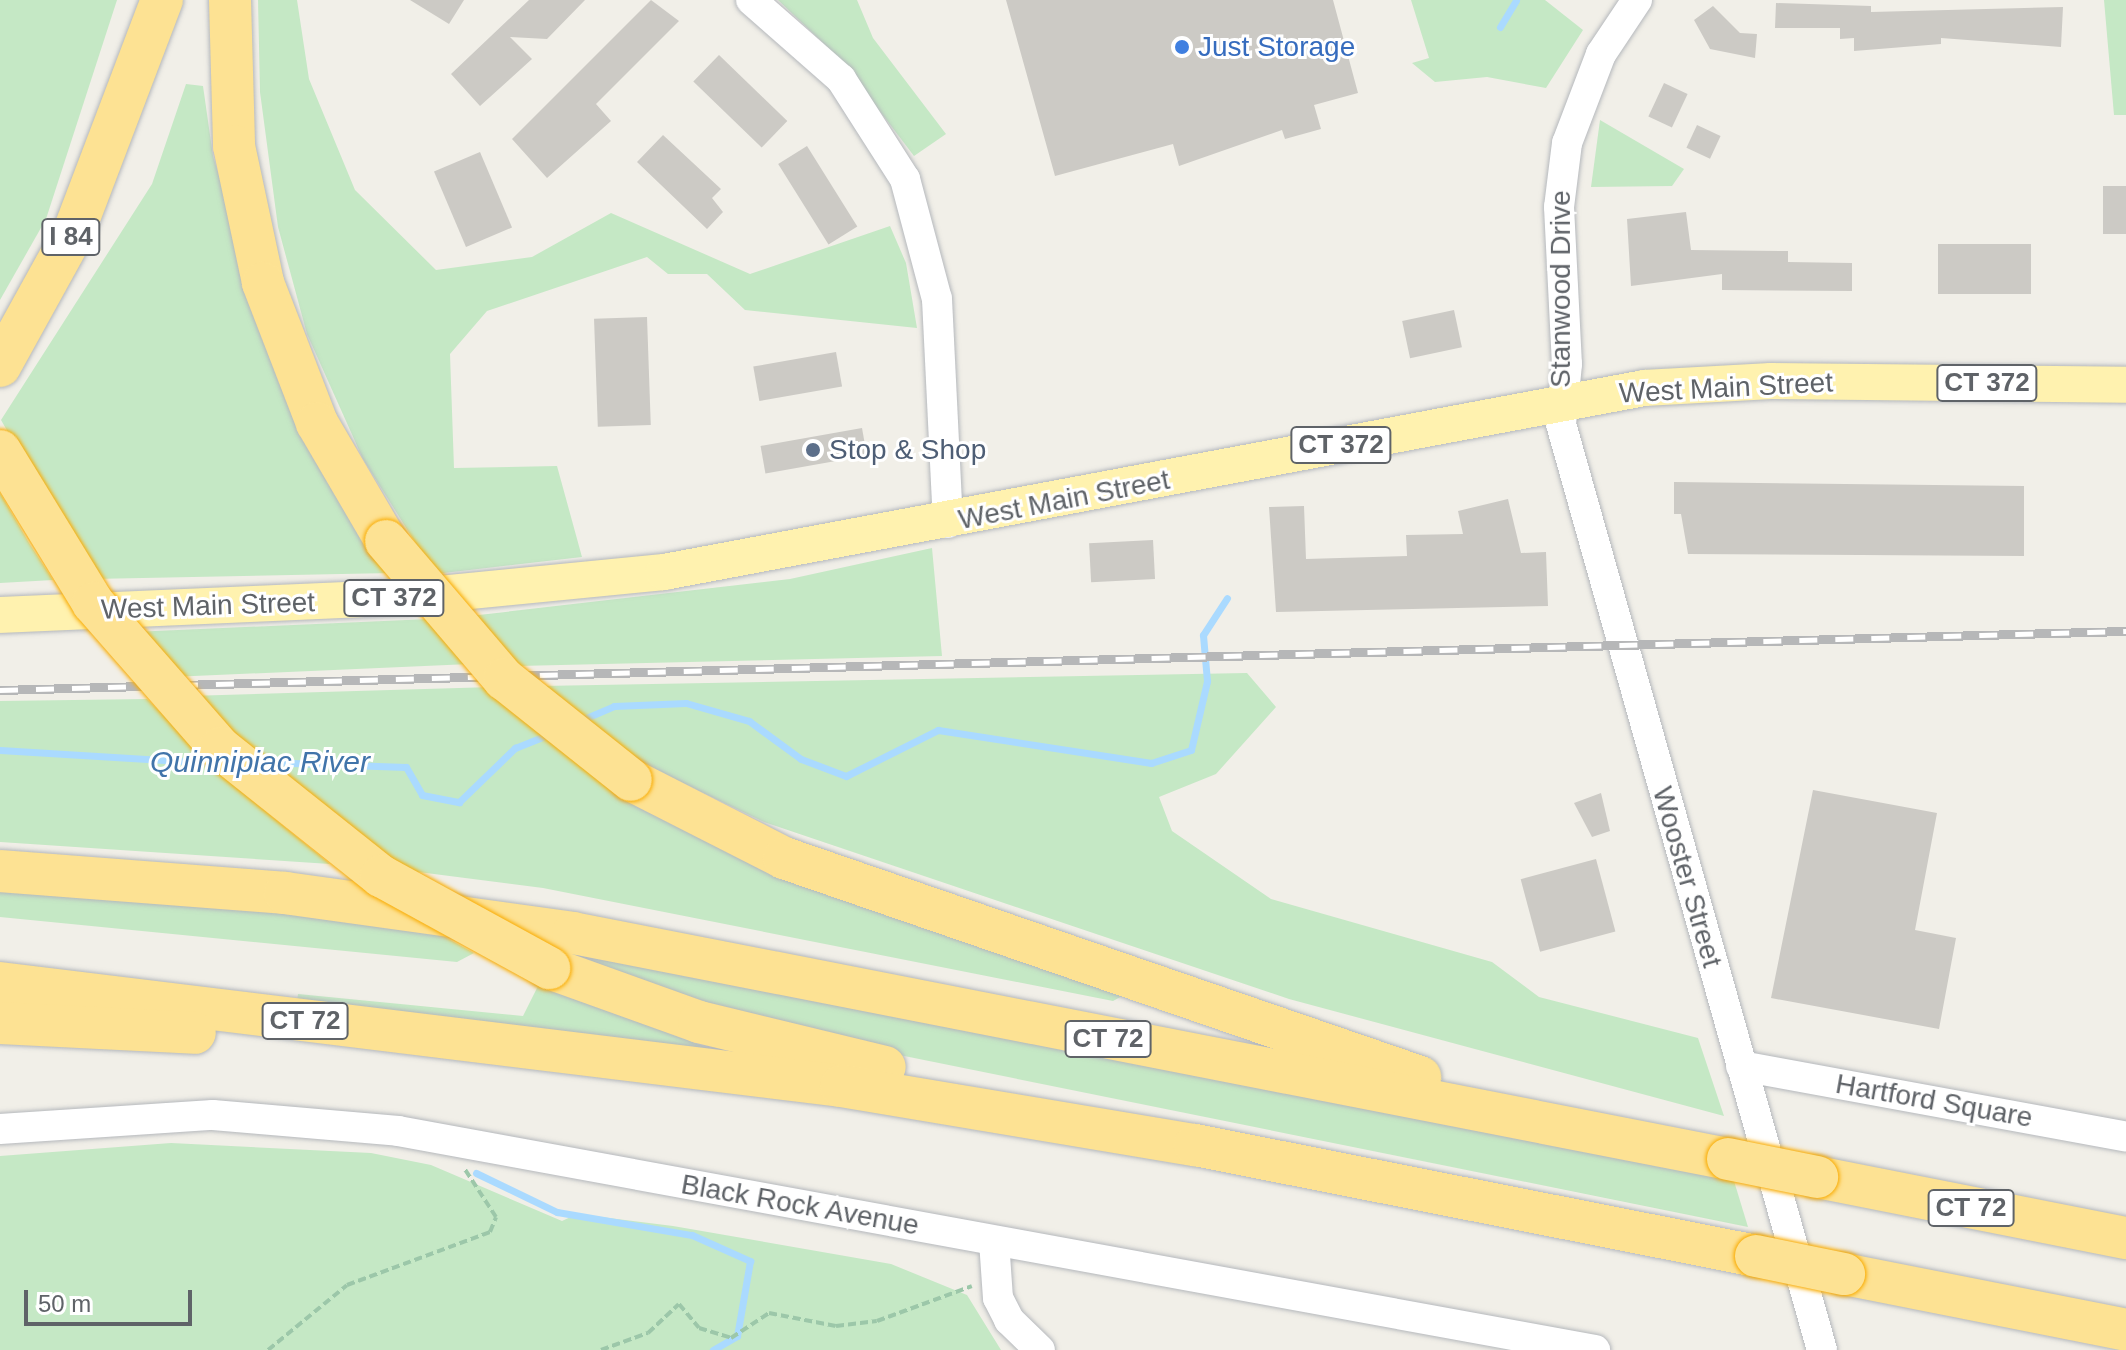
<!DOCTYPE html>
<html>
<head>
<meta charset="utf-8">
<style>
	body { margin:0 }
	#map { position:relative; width:2126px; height:1350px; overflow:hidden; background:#f1efe8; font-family:Arial,sans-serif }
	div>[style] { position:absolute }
	.green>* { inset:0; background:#c5e8c5 }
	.stream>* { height:7px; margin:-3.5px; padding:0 3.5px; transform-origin:3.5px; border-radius:3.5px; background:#aadaff }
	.building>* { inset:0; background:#cccac5; transform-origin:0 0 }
	.path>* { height:4px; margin-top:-2px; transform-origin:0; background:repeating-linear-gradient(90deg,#9cc7a9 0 8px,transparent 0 12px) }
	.roads { filter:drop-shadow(0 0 2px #b5b8bc) drop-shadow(0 0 2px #b5b8bc) }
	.minor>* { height:30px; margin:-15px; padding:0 15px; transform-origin:15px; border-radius:15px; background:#fff }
	.major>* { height:36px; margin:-18px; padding:0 18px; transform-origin:18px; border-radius:18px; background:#fff2af }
	.highway>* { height:42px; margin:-21px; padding:0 21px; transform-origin:21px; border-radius:21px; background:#fde293 }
	.rail>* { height:9px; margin-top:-4.5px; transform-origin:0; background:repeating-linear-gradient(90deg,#fff 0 18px,#b6b7b8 0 36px); box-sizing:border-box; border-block:2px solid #b6b7b8 }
	.bridges { filter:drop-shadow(0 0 2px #f9ab00) drop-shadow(0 0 2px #f9ab00) }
	.highway-bridge>* { height:42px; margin:-21px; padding:0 21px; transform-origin:21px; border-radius:21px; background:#fde293 }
	.dots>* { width:22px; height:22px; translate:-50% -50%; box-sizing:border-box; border:4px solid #fff; border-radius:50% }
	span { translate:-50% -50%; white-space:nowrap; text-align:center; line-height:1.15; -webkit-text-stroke:6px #fff; paint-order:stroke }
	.shield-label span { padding:2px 6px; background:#fff; border:2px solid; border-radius:6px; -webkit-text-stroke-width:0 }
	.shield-label { font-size:26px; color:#5f6368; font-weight:700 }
	.shop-label { font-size:28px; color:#366cbe }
	.left { translate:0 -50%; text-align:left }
	.street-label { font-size:28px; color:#5f6368 }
	.service-label { font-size:28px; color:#4e5e75 }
	.water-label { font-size:30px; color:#4174aa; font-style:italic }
	.scale { position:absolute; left:24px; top:1290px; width:168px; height:36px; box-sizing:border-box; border:4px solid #5f6368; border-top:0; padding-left:10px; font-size:24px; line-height:28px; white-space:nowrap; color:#5f6368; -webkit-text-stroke:6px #fff; paint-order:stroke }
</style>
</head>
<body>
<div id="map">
	<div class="green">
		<div style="clip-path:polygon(0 0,117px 0,46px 219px,0 300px)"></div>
		<div style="clip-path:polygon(258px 0,297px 0,309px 79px,355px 190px,436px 270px,532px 257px,611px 213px,750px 274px,890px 226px,906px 263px,917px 328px,745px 310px,707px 274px,668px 274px,647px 257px,487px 311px,450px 354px,454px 468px,557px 466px,582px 557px,435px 574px,363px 459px,307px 334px,278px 227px,260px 92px)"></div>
		<div style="clip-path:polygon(778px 0,857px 0,873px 38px,946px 134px,914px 156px,840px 59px)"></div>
		<div style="clip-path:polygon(1411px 0,1545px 0,1583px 30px,1546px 88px,1487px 77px,1435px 82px,1412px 63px,1429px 58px)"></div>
		<div style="clip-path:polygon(2104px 0,2126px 0,2126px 115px,2114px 115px)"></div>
		<div style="clip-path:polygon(186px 84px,203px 86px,213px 156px,244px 259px,392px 573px,92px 579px,1px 420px,152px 184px)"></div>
		<div style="clip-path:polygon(1600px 120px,1684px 169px,1672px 186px,1591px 187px)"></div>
		<div style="clip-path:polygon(0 493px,29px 543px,53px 580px,0 583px)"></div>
		<div style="clip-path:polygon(932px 548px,942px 656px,518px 666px,470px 616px,790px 579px)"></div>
		<div style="clip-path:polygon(429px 619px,470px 664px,171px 677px,133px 632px)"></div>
		<div style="clip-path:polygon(1247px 673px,1276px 707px,1216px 774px,1159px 797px,1172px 831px,1271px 899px,1492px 962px,1539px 997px,1698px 1038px,1724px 1116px,1289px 999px,764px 822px,641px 763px,541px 686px)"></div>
		<div style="clip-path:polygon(493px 687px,551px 738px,1124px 995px,1113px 1001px,543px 888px,395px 869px,188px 696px)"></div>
		<div style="clip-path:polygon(147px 699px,237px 788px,330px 864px,0 842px,0 701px)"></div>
		<div style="clip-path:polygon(0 888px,423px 925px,474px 953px,457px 962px,0 917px)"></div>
		<div style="clip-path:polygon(564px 948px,1734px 1181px,1748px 1227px,845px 1044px,717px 1012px,555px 956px)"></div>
		<div style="clip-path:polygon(539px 984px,724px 1054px,297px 1001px,298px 994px,523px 1016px)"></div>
		<div style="clip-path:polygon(171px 1143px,371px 1153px,431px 1165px,562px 1221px,577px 1214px,673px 1226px,891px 1264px,967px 1295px,1001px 1350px,0 1350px,0 1156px)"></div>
	</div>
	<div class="stream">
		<div style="left:1500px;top:27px;width:31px;rotate:-59deg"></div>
		<div style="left:579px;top:721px;width:38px;rotate:-23deg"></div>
		<div style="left:614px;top:706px;width:72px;rotate:-2.4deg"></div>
		<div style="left:686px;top:703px;width:66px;rotate:15.9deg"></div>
		<div style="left:749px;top:721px;width:64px;rotate:36.2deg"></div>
		<div style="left:801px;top:759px;width:48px;rotate:20.7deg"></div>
		<div style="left:846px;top:776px;width:103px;rotate:-26.6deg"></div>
		<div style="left:938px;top:730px;width:216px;rotate:8.8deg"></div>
		<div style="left:1151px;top:763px;width:42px;rotate:-18deg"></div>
		<div style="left:1191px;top:750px;width:71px;rotate:-76.9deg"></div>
		<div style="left:1207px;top:681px;width:46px;rotate:-95deg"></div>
		<div style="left:1203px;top:635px;width:44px;rotate:-57deg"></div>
		<div style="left:0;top:750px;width:215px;rotate:3.5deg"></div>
		<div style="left:263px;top:762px;width:143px;rotate:2deg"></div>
		<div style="left:406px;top:767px;width:32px;rotate:60deg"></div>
		<div style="left:422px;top:795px;width:38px;rotate:11deg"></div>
		<div style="left:459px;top:802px;width:78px;rotate:-44deg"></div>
		<div style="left:515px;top:748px;width:37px;rotate:-22deg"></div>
		<div style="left:476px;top:1173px;width:90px;rotate:25.7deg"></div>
		<div style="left:557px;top:1212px;width:137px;rotate:9.7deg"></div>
		<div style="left:692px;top:1235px;width:64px;rotate:24.1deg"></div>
		<div style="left:750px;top:1261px;width:76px;rotate:99.8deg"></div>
		<div style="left:737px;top:1336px;width:28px;rotate:150deg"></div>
	</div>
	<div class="building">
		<div style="clip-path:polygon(410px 0,464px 0,449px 24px)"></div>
		<div style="clip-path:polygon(529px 0,585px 0,547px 39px,510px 37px,532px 59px,480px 106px,451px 74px)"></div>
		<div style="clip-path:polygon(651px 0,679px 21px,596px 104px,611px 121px,547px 178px,512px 139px)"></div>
		<div style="clip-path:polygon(1006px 0,1333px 0,1358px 93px,1314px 105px,1321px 129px,1285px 139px,1282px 130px,1179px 166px,1173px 144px,1055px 176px)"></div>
		<div style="clip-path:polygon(1776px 3px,1871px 6px,1871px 12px,2063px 7px,2061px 47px,1941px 38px,1941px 44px,1854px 51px,1854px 38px,1840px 39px,1840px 28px,1775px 28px)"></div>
		<div style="clip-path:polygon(1713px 6px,1740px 33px,1757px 34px,1755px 58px,1710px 49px,1694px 20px)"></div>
		<div style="left:719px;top:55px;width:95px;height:37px;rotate:44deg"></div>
		<div style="left:1664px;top:83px;width:26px;height:37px;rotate:25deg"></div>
		<div style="left:1697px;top:125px;width:26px;height:25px;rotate:25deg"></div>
		<div style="clip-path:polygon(663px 135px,721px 189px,712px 198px,723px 212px,707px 229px,637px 162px)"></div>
		<div style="left:807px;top:146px;width:95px;height:34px;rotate:58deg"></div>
		<div style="left:480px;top:152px;width:82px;height:50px;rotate:67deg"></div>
		<div style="left:2103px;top:186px;width:23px;height:48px"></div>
		<div style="clip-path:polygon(1686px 212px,1691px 250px,1788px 251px,1788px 262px,1852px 263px,1852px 291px,1722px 290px,1722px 274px,1631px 286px,1627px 219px)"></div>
		<div style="left:2031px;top:244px;width:50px;height:93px;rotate:90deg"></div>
		<div style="left:1454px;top:310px;width:38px;height:53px;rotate:78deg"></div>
		<div style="left:647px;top:317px;width:108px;height:53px;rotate:88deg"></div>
		<div style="left:836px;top:352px;width:35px;height:84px;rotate:80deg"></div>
		<div style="left:862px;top:428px;width:28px;height:103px;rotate:80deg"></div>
		<div style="clip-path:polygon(1674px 482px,2024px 486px,2024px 556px,1688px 554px,1681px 514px,1674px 514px)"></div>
		<div style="clip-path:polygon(1508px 499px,1521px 553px,1546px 552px,1548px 606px,1276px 612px,1269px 507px,1304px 506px,1306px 559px,1407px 556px,1406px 535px,1463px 534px,1458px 511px)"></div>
		<div style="left:1153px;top:540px;width:39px;height:64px;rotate:87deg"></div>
		<div style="clip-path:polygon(1813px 790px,1937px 813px,1915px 930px,1956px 938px,1939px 1029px,1771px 998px)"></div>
		<div style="clip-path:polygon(1601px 793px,1610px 831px,1592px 837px,1574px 803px)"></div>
		<div style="left:1596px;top:859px;width:75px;height:78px;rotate:75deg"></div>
	</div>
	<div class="path">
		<div style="left:268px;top:1350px;width:102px;rotate:-39.4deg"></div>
		<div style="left:347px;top:1285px;width:153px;rotate:-20.3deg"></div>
		<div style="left:490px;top:1232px;width:16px;rotate:-68deg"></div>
		<div style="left:496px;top:1217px;width:59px;rotate:-123.1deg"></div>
		<div style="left:601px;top:1350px;width:50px;rotate:-19.9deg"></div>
		<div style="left:648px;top:1333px;width:42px;rotate:-43.1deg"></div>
		<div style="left:679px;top:1304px;width:31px;rotate:50deg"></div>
		<div style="left:699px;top:1328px;width:34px;rotate:17deg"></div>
		<div style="left:731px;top:1338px;width:45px;rotate:-33.3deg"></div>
		<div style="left:769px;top:1313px;width:68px;rotate:11deg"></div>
		<div style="left:836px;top:1326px;width:41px;rotate:-7deg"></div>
		<div style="left:877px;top:1321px;width:101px;rotate:-20.2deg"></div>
	</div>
	<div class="roads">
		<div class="minor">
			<div style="left:751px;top:0;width:120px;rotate:41.3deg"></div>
			<div style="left:841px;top:79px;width:119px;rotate:57.4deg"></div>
			<div style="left:905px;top:179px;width:124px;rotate:75.1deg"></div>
			<div style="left:937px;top:299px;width:224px;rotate:87.2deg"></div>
			<div style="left:1637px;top:0;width:65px;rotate:123.7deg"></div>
			<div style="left:1601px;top:54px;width:95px;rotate:110.9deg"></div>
			<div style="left:1567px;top:143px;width:64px;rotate:97.1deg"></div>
			<div style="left:1559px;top:207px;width:157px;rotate:87.1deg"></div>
			<div style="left:1567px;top:364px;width:60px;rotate:95.7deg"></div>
			<div style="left:1561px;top:424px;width:962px;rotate:74.26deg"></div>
			<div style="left:1741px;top:1066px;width:391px;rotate:10.4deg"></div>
			<div style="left:0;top:1129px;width:213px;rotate:-3.8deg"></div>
			<div style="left:213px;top:1115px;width:186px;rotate:4.9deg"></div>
			<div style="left:398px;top:1131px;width:1217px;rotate:10.37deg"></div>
			<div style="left:994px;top:1241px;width:57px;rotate:86deg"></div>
			<div style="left:998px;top:1298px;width:25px;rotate:63deg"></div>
			<div style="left:1009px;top:1320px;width:43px;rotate:44.1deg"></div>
		</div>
		<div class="major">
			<div style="left:0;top:615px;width:409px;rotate:-2.5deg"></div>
			<div style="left:409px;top:597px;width:256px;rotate:-5.6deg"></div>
			<div style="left:664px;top:572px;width:997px;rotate:-10.63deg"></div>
			<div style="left:1644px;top:388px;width:127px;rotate:-3.2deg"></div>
			<div style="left:1771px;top:381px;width:355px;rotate:0.6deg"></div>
		</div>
		<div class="highway">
			<div style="left:230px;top:0;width:146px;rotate:88.4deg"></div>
			<div style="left:234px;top:146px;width:140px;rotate:78deg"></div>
			<div style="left:263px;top:283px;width:150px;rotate:68.9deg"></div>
			<div style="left:317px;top:423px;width:137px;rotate:59.7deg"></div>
			<div style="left:0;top:366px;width:151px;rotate:-61.1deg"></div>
			<div style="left:73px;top:234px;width:250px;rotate:-69.2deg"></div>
			<div style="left:631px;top:780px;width:172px;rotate:27deg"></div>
			<div style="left:784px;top:858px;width:673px;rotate:19deg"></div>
			<div style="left:0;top:871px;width:286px;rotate:4.4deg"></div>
			<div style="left:285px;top:893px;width:291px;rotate:7.9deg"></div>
			<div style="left:573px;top:933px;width:1177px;rotate:11.07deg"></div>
			<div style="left:549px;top:968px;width:159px;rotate:19.8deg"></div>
			<div style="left:699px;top:1022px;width:191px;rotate:13.6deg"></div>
			<div style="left:0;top:983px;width:847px;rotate:6.98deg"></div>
			<div style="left:841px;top:1086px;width:359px;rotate:9.5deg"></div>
			<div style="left:1195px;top:1145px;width:572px;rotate:11.19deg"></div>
			<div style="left:0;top:1023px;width:195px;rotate:2.9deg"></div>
			<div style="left:1817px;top:1177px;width:315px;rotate:11.2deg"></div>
			<div style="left:1844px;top:1274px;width:288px;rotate:11.2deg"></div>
		</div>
	</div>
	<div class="rail">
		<div style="left:0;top:690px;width:2127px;rotate:-1.59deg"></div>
	</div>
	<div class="bridges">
		<div class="highway-bridge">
			<div style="left:0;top:451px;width:178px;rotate:58.5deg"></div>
			<div style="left:93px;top:603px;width:193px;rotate:48.8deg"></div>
			<div style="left:220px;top:748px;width:206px;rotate:38.5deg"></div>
			<div style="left:381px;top:876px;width:192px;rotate:28.7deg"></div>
			<div style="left:386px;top:541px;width:182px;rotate:49.5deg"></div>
			<div style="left:504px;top:679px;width:162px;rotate:38.5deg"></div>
			<div style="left:1728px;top:1159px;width:91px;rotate:11.4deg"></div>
			<div style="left:1756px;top:1256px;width:90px;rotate:11.6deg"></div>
		</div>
	</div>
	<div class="dots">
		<div style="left:1182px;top:47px;background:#3f7fe0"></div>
		<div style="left:813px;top:450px;background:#5c6f8a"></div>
	</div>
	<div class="shield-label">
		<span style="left:71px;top:237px">I 84</span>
		<span style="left:1987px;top:383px">CT 372</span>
		<span style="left:1341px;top:445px">CT 372</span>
		<span style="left:394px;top:598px">CT 372</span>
		<span style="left:305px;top:1021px">CT 72</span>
		<span style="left:1108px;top:1039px">CT 72</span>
		<span style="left:1971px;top:1208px">CT 72</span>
	</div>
	<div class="shop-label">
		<span class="left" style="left:1198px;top:47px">Just Storage</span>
	</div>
	<div class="street-label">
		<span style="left:1561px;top:289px;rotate:-90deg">Stanwood Drive</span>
		<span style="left:1726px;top:388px;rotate:-3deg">West Main Street</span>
		<span style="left:1064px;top:500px;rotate:-11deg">West Main Street</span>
		<span style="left:208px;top:606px;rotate:-2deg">West Main Street</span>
		<span style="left:1687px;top:877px;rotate:74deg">Wooster Street</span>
		<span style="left:1934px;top:1101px;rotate:10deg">Hartford Square</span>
		<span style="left:800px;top:1205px;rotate:10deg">Black Rock Avenue</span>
	</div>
	<div class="service-label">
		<span class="left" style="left:829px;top:450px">Stop &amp; Shop</span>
	</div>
	<div class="water-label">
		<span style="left:260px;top:762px">Quinnipiac River</span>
	</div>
	<div class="scale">50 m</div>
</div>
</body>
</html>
